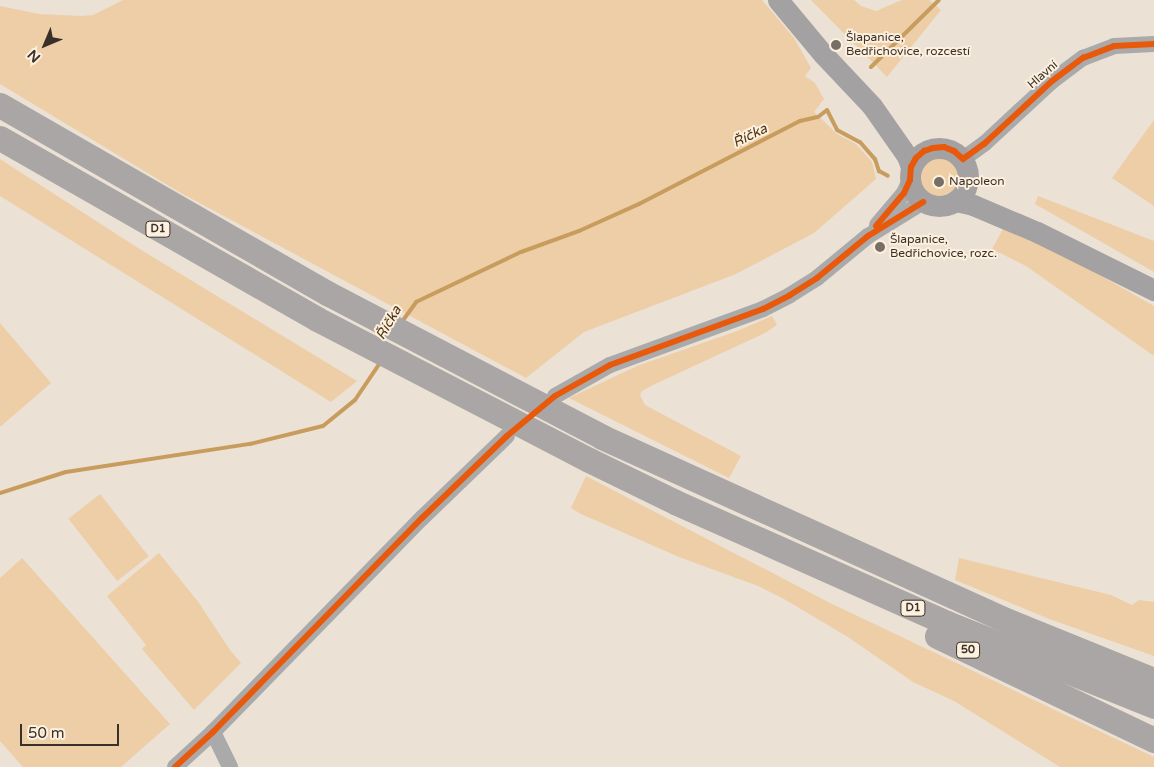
<!DOCTYPE html>
<html>
<head>
<meta charset="utf-8">
<style>
	body { margin:0 }
	#map { position:relative; width:1154px; height:767px; overflow:hidden; background:#ebe1d5; font-family:"Varela Round",sans-serif }
	div>[style] { position:absolute }
	.green>* { inset:0; background:#edcea7; transform-origin:0 0 }
	.round { border-radius:50% }
	.stream>* { height:4px; margin:-2px; padding:0 2px; transform-origin:2px; border-radius:2px; background:#c89c5d }
	.minor>* { height:16px; margin:-8px; padding:0 8px; transform-origin:8px; border-radius:8px; background:#aaaaab }
	.major>* { height:21px; margin:-10.5px; padding:0 10.5px; transform-origin:10.5px; border-radius:10.5px; background:#a4a1a2 }
	.major>.ring { margin:-10.5px; padding:0; box-sizing:content-box; background:none; border:21px solid #a4a1a2; border-radius:50% }
	.highway>* { height:25px; margin:-12.5px; padding:0 12.5px; transform-origin:12.5px; border-radius:12.5px; background:#aaa6a5 }
	.highway-bridge>* { height:25px; margin:-12.5px; padding:0 12.5px; transform-origin:12.5px; border-radius:12.5px; background:#aaa6a5 }
	.cycleway>* { height:6px; margin:-3px; padding:0 3px; transform-origin:3px; border-radius:3px; background:#e8590c }
	.dots>* { width:14px; height:14px; translate:-50% -50%; box-sizing:border-box; border:2px solid #fef0de; border-radius:50% }
	span { translate:-50% -50%; white-space:nowrap; text-align:center; line-height:1.15; -webkit-text-stroke:4px #fef0de; paint-order:stroke }
	.shield-label span { padding:1px 4px; background:#fef0de; border:1px solid; border-radius:4px; -webkit-text-stroke-width:0 }
	.shield-label { font-size:11px; color:#393129; font-weight:700 }
	.poi-label { font-size:12px; color:#393129 }
	.left { translate:0 -50%; text-align:left }
	.street-label { font-size:12px; color:#393129 }
	.water-label { font-size:14px; color:#4f3614; font-style:italic }
	.north { position:absolute; left:20px; top:20px; width:50px; height:50px; -webkit-text-stroke:4px #fef0de; paint-order:stroke; rotate:225deg; font-size:14px; font-weight:700; line-height:20px; text-align:center; color:#393129 }
	.north::after { content:''; display:block; margin:auto; width:18px; height:22px; background:#393129; clip-path:polygon(50% 0,100% 100%,50% 72%,0 100%) }
	.scale { position:absolute; left:20px; top:724px; width:99px; height:22px; box-sizing:border-box; border:2px solid #393129; border-top:0; padding-left:6px; font-size:15px; line-height:18px; white-space:nowrap; color:#393129; -webkit-text-stroke:4px #fef0de; paint-order:stroke }
</style>
</head>
<body>
<div id="map">
	<div class="green">
		<div style="clip-path:polygon(123px 0,762px 0,794px 38px,811px 68px,805px 76px,815px 83px,824px 99px,814px 112px,837px 134px,856px 144px,872px 162px,876px 179px,814px 233px,736px 274px,584px 332px,526px 378px,179px 192px,0 84px,0 6px,39px 14px,81px 16px,93px 15px)"></div>
		<div style="clip-path:polygon(811px 0,854px 0,861px 6px,876px 11px,902px 0,929px 0,941px 10px,887px 77px)"></div>
		<div style="clip-path:polygon(1154px 120px,1154px 206px,1112px 178px)"></div>
		<div class="round" style="left:920px;top:158px;width:38px;height:38px"></div>
		<div style="clip-path:polygon(0 159px,138px 248px,357px 381px,331px 402px,0 196px)"></div>
		<div style="clip-path:polygon(1038px 196px,1154px 241px,1154px 272px,1035px 204px)"></div>
		<div style="clip-path:polygon(1004px 227px,1068px 257px,1154px 306px,1154px 356px,1026px 266px,992px 249px)"></div>
		<div style="clip-path:polygon(772px 316px,777px 325px,765px 333px,653px 385px,642px 391px,640px 395px,645px 405px,741px 456px,729px 478px,569px 398px,637px 366px,737px 331px)"></div>
		<div style="clip-path:polygon(0 323px,51px 383px,0 427px)"></div>
		<div style="clip-path:polygon(586px 476px,830px 603px,1154px 757px,1154px 767px,1060px 767px,954px 701px,913px 682px,848px 637px,784px 599px,758px 586px,679px 557px,581px 514px,571px 508px)"></div>
		<div style="left:100px;top:494px;width:79px;height:40px;rotate:52deg"></div>
		<div style="clip-path:polygon(159px 553px,199px 603px,230px 650px,241px 663px,194px 710px,142px 649px,146px 645px,107px 596px)"></div>
		<div style="clip-path:polygon(22px 558px,170px 724px,121px 767px,23px 767px,0 741px,0 578px)"></div>
		<div style="clip-path:polygon(959px 558px,1111px 595px,1132px 605px,1139px 600px,1154px 602px,1154px 656px,1052px 620px,955px 580px)"></div>
	</div>
	<div class="stream">
		<div style="left:871px;top:67px;width:95px;rotate:-44.6deg"></div>
		<div style="left:401px;top:323px;width:26px;rotate:-54deg"></div>
		<div style="left:416px;top:302px;width:116px;rotate:-25.5deg"></div>
		<div style="left:521px;top:252px;width:62px;rotate:-19.9deg"></div>
		<div style="left:579px;top:231px;width:66px;rotate:-24.2deg"></div>
		<div style="left:639px;top:204px;width:181px;rotate:-27.3deg"></div>
		<div style="left:800px;top:121px;width:18px;rotate:-13deg"></div>
		<div style="left:818px;top:117px;width:11px;rotate:-38deg"></div>
		<div style="left:827px;top:110px;width:22px;rotate:63deg"></div>
		<div style="left:837px;top:130px;width:26px;rotate:28deg"></div>
		<div style="left:860px;top:142px;width:23px;rotate:49deg"></div>
		<div style="left:875px;top:159px;width:13px;rotate:72deg"></div>
		<div style="left:879px;top:171px;width:10px;rotate:29deg"></div>
		<div style="left:0;top:493px;width:69px;rotate:-17.7deg"></div>
		<div style="left:66px;top:472px;width:186px;rotate:-8.7deg"></div>
		<div style="left:250px;top:444px;width:75px;rotate:-13.9deg"></div>
		<div style="left:323px;top:426px;width:41px;rotate:-39.1deg"></div>
		<div style="left:355px;top:400px;width:45px;rotate:-56deg"></div>
	</div>
	<div class="minor">
		<div style="left:963px;top:159px;width:26px;rotate:-36deg"></div>
		<div style="left:984px;top:144px;width:93px;rotate:-42.8deg"></div>
		<div style="left:1052px;top:81px;width:39px;rotate:-37deg"></div>
		<div style="left:1083px;top:58px;width:33px;rotate:-21deg"></div>
		<div style="left:1114px;top:46px;width:40px;rotate:-2.9deg"></div>
		<div style="left:877px;top:225px;width:42px;rotate:-49.8deg"></div>
		<div style="left:904px;top:193px;width:14px;rotate:-65deg"></div>
		<div style="left:555px;top:396px;width:63px;rotate:-29.4deg"></div>
		<div style="left:610px;top:365px;width:163px;rotate:-20.1deg"></div>
		<div style="left:763px;top:309px;width:30px;rotate:-27deg"></div>
		<div style="left:790px;top:295px;width:32px;rotate:-32deg"></div>
		<div style="left:817px;top:278px;width:66px;rotate:-39.5deg"></div>
		<div style="left:868px;top:236px;width:65px;rotate:-31.7deg"></div>
		<div style="left:213px;top:732px;width:39px;rotate:64deg"></div>
		<div style="left:175px;top:767px;width:52px;rotate:-42.6deg"></div>
		<div style="left:213px;top:732px;width:299px;rotate:-45.7deg"></div>
		<div style="left:422px;top:518px;width:118px;rotate:-44deg"></div>
	</div>
	<div class="major">
		<div style="left:778px;top:0;width:70px;rotate:50.2deg"></div>
		<div style="left:823px;top:54px;width:71px;rotate:46.7deg"></div>
		<div style="left:872px;top:106px;width:61px;rotate:55deg"></div>
		<div style="left:907px;top:156px;width:12px;rotate:70deg"></div>
		<div class="ring" style="left:910px;top:148px;width:37px;height:37px"></div>
		<div style="left:956px;top:201px;width:17px;rotate:13deg"></div>
		<div style="left:973px;top:205px;width:69px;rotate:22.9deg"></div>
		<div style="left:1037px;top:232px;width:131px;rotate:26.4deg"></div>
	</div>
	<div class="highway">
		<div style="left:0;top:105px;width:379px;rotate:29.9deg"></div>
		<div style="left:0;top:138px;width:365px;rotate:29.7deg"></div>
		<div style="left:602px;top:437px;width:438px;rotate:24.4deg"></div>
		<div style="left:1001px;top:618px;width:165px;rotate:22.1deg"></div>
		<div style="left:589px;top:460px;width:96px;rotate:26deg"></div>
		<div style="left:675px;top:502px;width:298px;rotate:24deg"></div>
		<div style="left:947px;top:623px;width:223px;rotate:21.8deg"></div>
		<div style="left:937px;top:636px;width:241px;rotate:25.6deg"></div>
	</div>
	<div class="highway-bridge">
		<div style="left:329px;top:294px;width:308px;rotate:27.6deg"></div>
		<div style="left:317px;top:319px;width:306px;rotate:27.4deg"></div>
	</div>
	<div class="cycleway">
		<div style="left:876px;top:226px;width:43px;rotate:-49.7deg"></div>
		<div style="left:904px;top:193px;width:14px;rotate:-65deg"></div>
		<div style="left:910px;top:180px;width:13px;rotate:-86deg"></div>
		<div style="left:911px;top:167px;width:10px;rotate:-61deg"></div>
		<div style="left:916px;top:158px;width:11px;rotate:-41deg"></div>
		<div style="left:924px;top:151px;width:9px;rotate:-18deg"></div>
		<div style="left:933px;top:148px;width:11px;rotate:-5deg"></div>
		<div style="left:944px;top:147px;width:11px;rotate:22deg"></div>
		<div style="left:954px;top:151px;width:12px;rotate:42deg"></div>
		<div style="left:963px;top:159px;width:26px;rotate:-36deg"></div>
		<div style="left:984px;top:144px;width:93px;rotate:-42.8deg"></div>
		<div style="left:1052px;top:81px;width:39px;rotate:-37deg"></div>
		<div style="left:1083px;top:58px;width:33px;rotate:-21deg"></div>
		<div style="left:1114px;top:46px;width:40px;rotate:-2.9deg"></div>
		<div style="left:175px;top:767px;width:52px;rotate:-42.6deg"></div>
		<div style="left:213px;top:732px;width:299px;rotate:-45.7deg"></div>
		<div style="left:422px;top:518px;width:118px;rotate:-44deg"></div>
		<div style="left:507px;top:436px;width:62px;rotate:-39.8deg"></div>
		<div style="left:555px;top:396px;width:63px;rotate:-29.4deg"></div>
		<div style="left:610px;top:365px;width:163px;rotate:-20.1deg"></div>
		<div style="left:763px;top:309px;width:30px;rotate:-27deg"></div>
		<div style="left:790px;top:295px;width:32px;rotate:-32deg"></div>
		<div style="left:817px;top:278px;width:66px;rotate:-39.5deg"></div>
		<div style="left:868px;top:236px;width:65px;rotate:-31.7deg"></div>
	</div>
	<div class="dots">
		<div style="left:836px;top:45px;background:#776f65"></div>
		<div style="left:939px;top:182px;background:#776f65"></div>
		<div style="left:880px;top:247px;background:#776f65"></div>
	</div>
	<div class="shield-label">
		<span style="left:158px;top:229px">D1</span>
		<span style="left:913px;top:608px">D1</span>
		<span style="left:968px;top:650px">50</span>
	</div>
	<div class="poi-label">
		<span class="left" style="left:846px;top:45px">Šlapanice,<br>Bedřichovice, rozcestí</span>
		<span class="left" style="left:949px;top:182px">Napoleon</span>
		<span class="left" style="left:890px;top:247px">Šlapanice,<br>Bedřichovice, rozc.</span>
	</div>
	<div class="street-label">
		<span style="left:1043px;top:75px;rotate:-41deg">Hlavní</span>
	</div>
	<div class="water-label">
		<span style="left:750px;top:136px;rotate:-26deg">Říčka</span>
		<span style="left:389px;top:323px;rotate:-60deg">Říčka</span>
	</div>
	<div class="north">N</div>
	<div class="scale">50 m</div>
</div>
</body>
</html>
